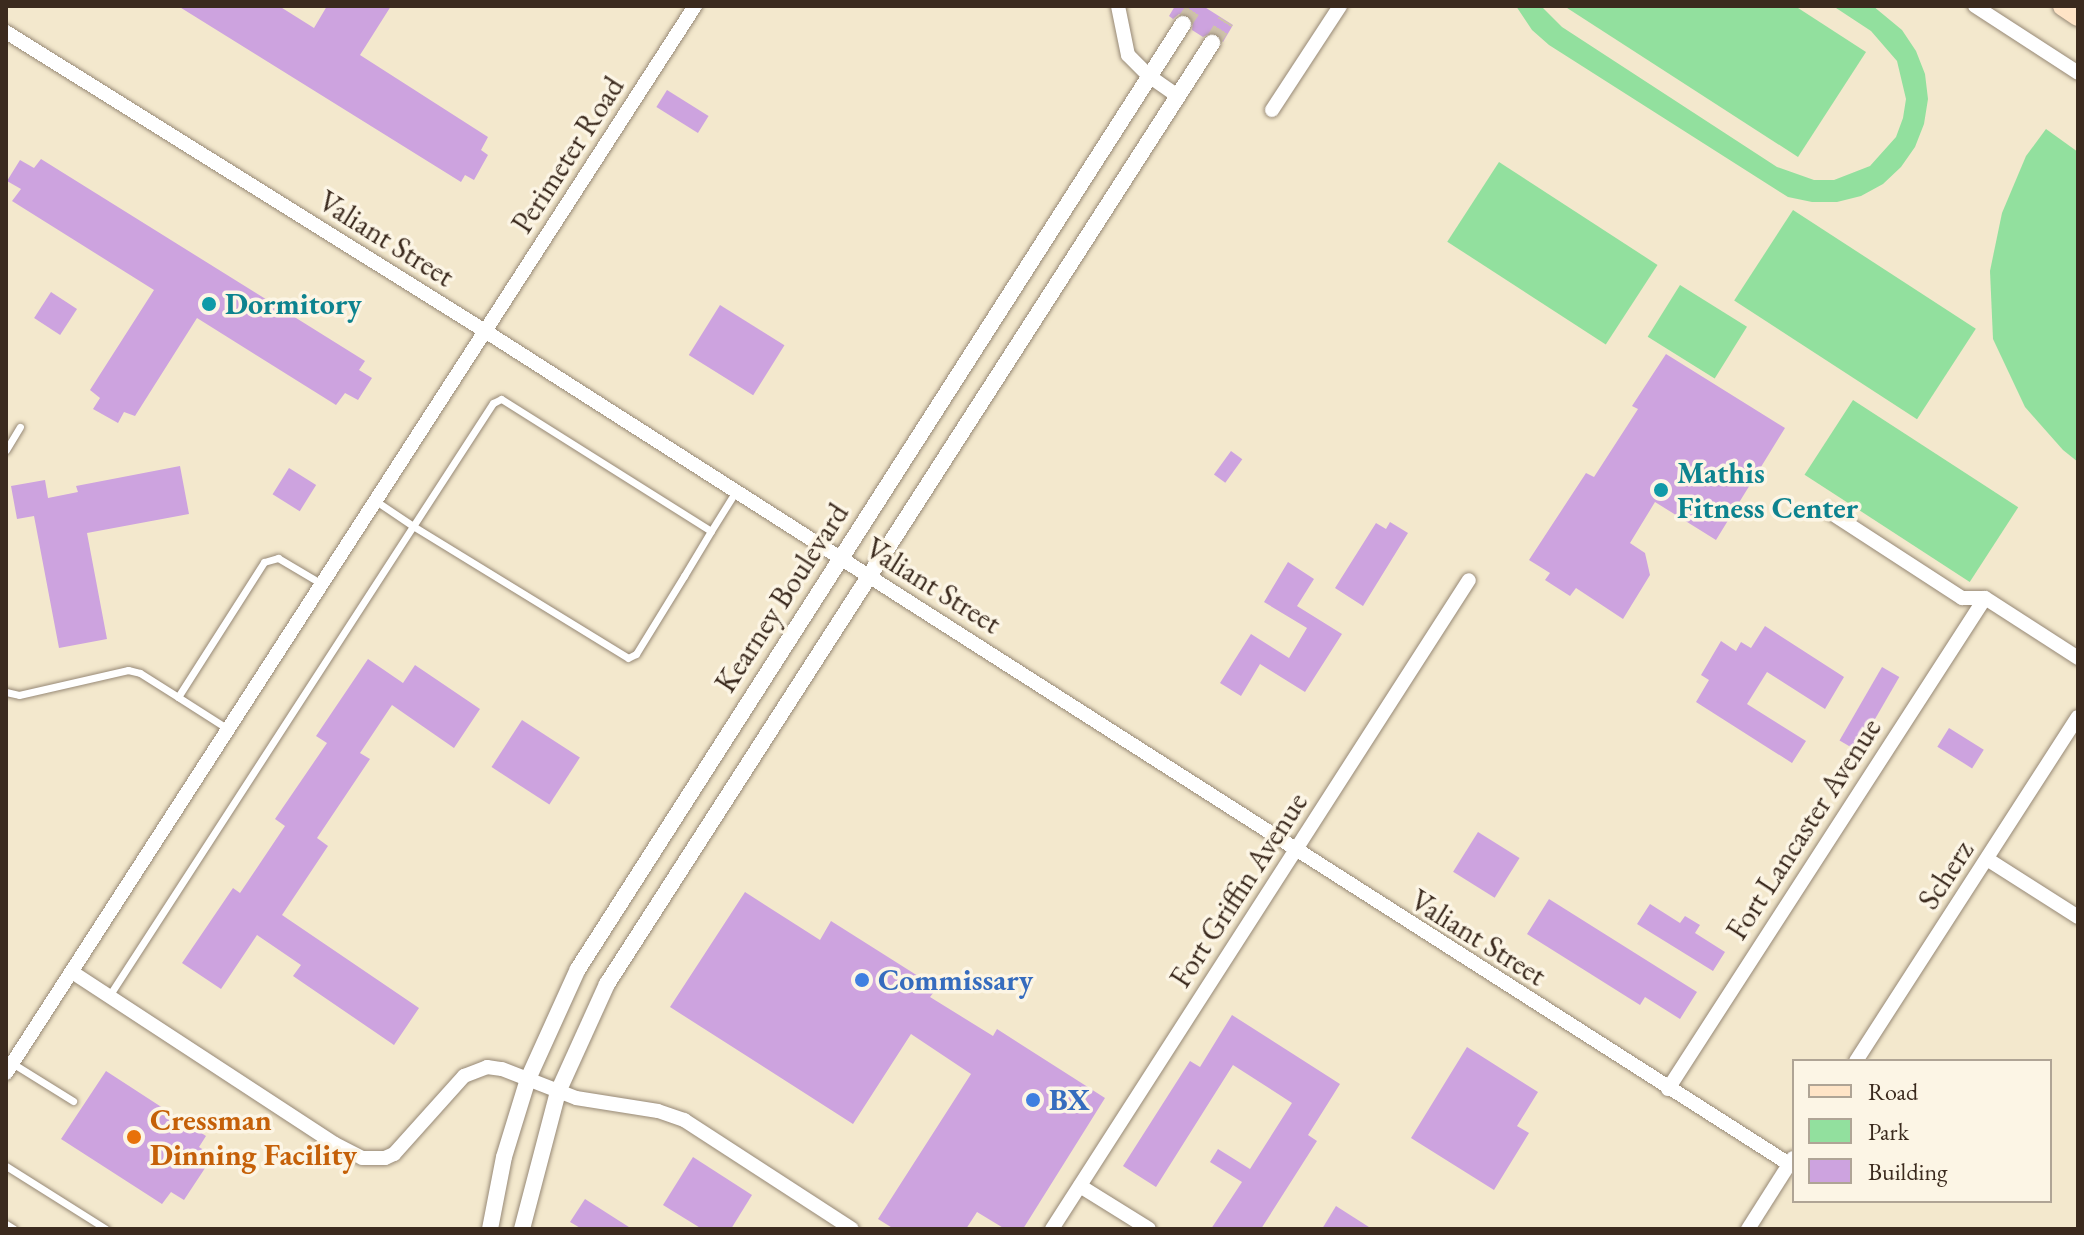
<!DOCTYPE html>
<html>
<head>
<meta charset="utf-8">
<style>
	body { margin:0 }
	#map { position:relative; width:2084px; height:1235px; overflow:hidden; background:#f3e8cd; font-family:"EB Garamond",serif }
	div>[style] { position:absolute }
	.green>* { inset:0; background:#92e09e; transform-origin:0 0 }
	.building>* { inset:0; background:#cda3df; transform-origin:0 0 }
	.tertiary-tunnel>* { height:16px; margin-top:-8px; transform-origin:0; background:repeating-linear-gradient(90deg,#cec2aa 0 16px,transparent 0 24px) }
	.roads { filter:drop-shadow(0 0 2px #978976) drop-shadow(0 0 2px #978976) }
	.service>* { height:7px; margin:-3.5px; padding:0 3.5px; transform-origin:3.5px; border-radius:3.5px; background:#fff }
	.minor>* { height:14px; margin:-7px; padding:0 7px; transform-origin:7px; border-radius:7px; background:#fff }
	.tertiary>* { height:16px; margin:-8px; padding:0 8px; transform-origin:8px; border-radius:8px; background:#fff }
	.secondary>* { height:20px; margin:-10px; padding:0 10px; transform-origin:10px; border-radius:10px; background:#ffe4c6 }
	.dots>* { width:22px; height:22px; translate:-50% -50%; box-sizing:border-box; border:4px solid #fcf5e5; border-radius:50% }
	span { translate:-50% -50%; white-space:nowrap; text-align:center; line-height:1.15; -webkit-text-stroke:7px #fcf5e5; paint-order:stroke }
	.street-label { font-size:30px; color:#3b2a1e }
	.culture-label { font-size:30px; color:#0d838f; font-weight:700 }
	.left { translate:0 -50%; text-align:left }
	.shop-label { font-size:30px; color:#366cbe; font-weight:700 }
	.food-label { font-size:30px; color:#c56008; font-weight:700 }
	.frame { position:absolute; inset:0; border:8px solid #3b2a1e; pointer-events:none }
	.legend { position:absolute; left:1792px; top:1059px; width:260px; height:144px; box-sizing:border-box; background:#fcf5e5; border:2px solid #afa495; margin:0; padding:10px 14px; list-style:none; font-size:24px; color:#3b2a1e }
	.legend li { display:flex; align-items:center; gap:16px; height:40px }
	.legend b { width:40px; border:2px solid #afa495 }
</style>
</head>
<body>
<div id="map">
	<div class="green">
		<div style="clip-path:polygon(1516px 6px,1541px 6px,1562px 27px,1777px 167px,1814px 180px,1834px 180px,1870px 166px,1896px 137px,1903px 118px,1906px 99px,1897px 61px,1871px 31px,1833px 6px,1873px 6px,1902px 30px,1916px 51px,1925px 74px,1928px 99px,1924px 124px,1915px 147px,1901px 167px,1883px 184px,1861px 196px,1837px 202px,1812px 202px,1788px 197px,1549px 45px,1532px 30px)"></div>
		<div style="clip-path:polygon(1564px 6px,1795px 6px,1866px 52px,1798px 157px)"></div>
		<div style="clip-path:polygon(2046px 129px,2078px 152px,2078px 462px,2063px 450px,2025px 407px,1993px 339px,1990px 271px,2002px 213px,2026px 156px)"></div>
		<div style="left:1499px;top:162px;width:189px;height:95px;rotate:33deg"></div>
		<div style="left:1793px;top:210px;width:218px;height:108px;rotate:33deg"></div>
		<div style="left:1680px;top:285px;width:79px;height:61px;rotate:32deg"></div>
		<div style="left:1853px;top:400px;width:197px;height:89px;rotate:33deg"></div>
	</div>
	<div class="building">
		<div style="clip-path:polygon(178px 6px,279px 6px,314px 28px,327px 6px,391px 6px,360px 55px,488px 137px,481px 150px,488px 155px,474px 180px,465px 175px,461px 182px)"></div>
		<div style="clip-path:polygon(1175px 6px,1203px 6px,1233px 25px,1223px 42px,1213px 32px,1203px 37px,1192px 30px,1193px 20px,1188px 14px,1179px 14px,1173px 19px,1169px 16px)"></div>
		<div style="left:667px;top:90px;width:49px;height:20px;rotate:32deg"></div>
		<div style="clip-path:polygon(41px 159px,365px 361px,359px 370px,372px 378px,358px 400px,345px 393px,336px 405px,197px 318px,135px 416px,124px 412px,118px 423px,93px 409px,100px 398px,90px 390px,154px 290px,12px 201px,21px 189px,7px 181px,20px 160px,34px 168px)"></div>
		<div style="left:51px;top:292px;width:31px;height:31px;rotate:33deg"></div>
		<div style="left:720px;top:305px;width:76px;height:59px;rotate:32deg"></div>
		<div style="clip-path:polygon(1666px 354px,1785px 428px,1716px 540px,1655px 502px,1630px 543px,1645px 553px,1650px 575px,1623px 619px,1576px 588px,1570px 596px,1545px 580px,1550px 573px,1529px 560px,1586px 473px,1594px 477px,1638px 409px,1632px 406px)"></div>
		<div style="left:1231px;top:451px;width:14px;height:29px;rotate:36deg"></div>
		<div style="clip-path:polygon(180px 466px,189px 514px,87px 533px,107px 639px,59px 648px,34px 516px,17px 519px,11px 486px,45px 480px,48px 498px,78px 492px,76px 486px)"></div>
		<div style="left:289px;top:468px;width:32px;height:31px;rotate:32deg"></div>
		<div style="clip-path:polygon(1390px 522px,1408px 533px,1363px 606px,1335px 588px,1376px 523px,1386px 529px)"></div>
		<div style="clip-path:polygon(1288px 562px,1314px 579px,1297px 606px,1342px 634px,1305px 692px,1260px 664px,1241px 696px,1220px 683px,1251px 634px,1289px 658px,1307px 628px,1264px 602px)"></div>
		<div style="clip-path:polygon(1765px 626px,1844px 677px,1825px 709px,1767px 672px,1747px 704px,1806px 741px,1792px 763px,1696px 702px,1709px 680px,1701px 675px,1721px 641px,1736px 651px,1741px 642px,1751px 648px)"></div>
		<div style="clip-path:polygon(368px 659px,403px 683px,415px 665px,480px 709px,454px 748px,392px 705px,360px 753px,370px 759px,317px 838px,328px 846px,282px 915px,419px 1008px,394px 1045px,293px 976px,301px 965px,257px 935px,221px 989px,182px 963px,233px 888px,240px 893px,285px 826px,275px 819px,327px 743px,316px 736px)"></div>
		<div style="left:1882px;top:667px;width:20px;height:85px;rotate:30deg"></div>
		<div style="left:522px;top:720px;width:69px;height:56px;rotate:33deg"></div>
		<div style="left:1949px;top:728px;width:41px;height:22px;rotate:32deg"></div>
		<div style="left:1478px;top:832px;width:49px;height:47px;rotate:32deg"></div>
		<div style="clip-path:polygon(745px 892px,820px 940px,831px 921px,937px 988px,930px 997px,993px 1036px,997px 1029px,1105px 1098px,1023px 1229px,1005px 1229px,977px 1212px,966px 1229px,894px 1229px,878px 1219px,971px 1074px,911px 1034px,853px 1124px,670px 1007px)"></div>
		<div style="clip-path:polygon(1549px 899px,1697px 992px,1680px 1019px,1645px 997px,1640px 1005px,1527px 934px)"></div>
		<div style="clip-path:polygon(1650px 904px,1680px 923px,1685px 916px,1700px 925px,1695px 933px,1725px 952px,1713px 971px,1637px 924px)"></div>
		<div style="clip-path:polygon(1232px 1015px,1340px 1084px,1308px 1135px,1317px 1141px,1261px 1229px,1211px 1229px,1242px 1182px,1210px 1162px,1218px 1149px,1250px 1169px,1292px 1103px,1233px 1065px,1156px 1187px,1123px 1166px,1190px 1061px,1200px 1067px)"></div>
		<div style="clip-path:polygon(1467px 1047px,1538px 1092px,1517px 1126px,1529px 1133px,1494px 1190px,1411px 1138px)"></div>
		<div style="clip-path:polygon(106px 1071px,206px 1136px,199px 1147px,213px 1156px,184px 1200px,171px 1192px,162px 1204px,61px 1139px)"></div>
		<div style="clip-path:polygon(693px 1157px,752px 1195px,731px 1229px,702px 1229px,663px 1205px)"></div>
		<div style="clip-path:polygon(585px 1199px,632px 1229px,582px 1229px,570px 1222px)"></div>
		<div style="clip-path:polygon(1336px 1206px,1372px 1229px,1322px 1229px)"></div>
	</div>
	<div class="tertiary-tunnel">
		<div style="left:1183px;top:24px;width:22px;rotate:-56deg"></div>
		<div style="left:1212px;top:43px;width:26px;rotate:-58deg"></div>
	</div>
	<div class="roads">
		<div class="service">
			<div style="left:6px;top:450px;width:27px;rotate:-59deg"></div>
			<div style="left:711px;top:531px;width:248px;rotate:-147.8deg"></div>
			<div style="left:501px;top:399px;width:9px;rotate:153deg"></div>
			<div style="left:493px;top:403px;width:147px;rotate:123deg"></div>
			<div style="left:413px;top:526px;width:252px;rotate:31.5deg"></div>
			<div style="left:628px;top:658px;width:9px;rotate:-27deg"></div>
			<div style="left:636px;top:654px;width:92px;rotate:-58.4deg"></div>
			<div style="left:684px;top:576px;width:52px;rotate:-59deg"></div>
			<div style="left:711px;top:531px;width:47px;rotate:-58deg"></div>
			<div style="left:6px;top:692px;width:13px;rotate:13deg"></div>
			<div style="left:19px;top:695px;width:112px;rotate:-12.9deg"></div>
			<div style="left:128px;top:670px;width:12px;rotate:14deg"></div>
			<div style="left:140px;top:673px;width:45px;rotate:32.3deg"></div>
			<div style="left:228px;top:729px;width:59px;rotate:-147.4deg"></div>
			<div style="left:178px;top:697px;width:160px;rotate:-57.5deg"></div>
			<div style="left:264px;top:562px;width:15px;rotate:-16deg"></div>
			<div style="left:278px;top:558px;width:51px;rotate:30.6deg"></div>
			<div style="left:109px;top:996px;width:560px;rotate:-57.1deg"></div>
			<div style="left:413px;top:526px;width:45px;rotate:-146deg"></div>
			<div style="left:12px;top:1063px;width:72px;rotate:31.9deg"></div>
			<div style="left:6px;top:1166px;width:118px;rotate:32.2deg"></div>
			<div style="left:6px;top:1224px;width:9px;rotate:32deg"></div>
		</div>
		<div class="minor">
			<div style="left:1118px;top:6px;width:50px;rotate:78.5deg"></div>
			<div style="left:1128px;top:55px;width:30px;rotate:45deg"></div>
			<div style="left:1149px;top:76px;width:35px;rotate:35deg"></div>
			<div style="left:1975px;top:6px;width:123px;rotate:33deg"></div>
			<div style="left:6px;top:32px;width:565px;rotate:31.97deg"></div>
			<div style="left:485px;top:331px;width:1547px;rotate:32.57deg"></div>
			<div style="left:1272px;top:110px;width:124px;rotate:-56.8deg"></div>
			<div style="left:1828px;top:511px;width:160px;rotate:33deg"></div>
			<div style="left:1962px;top:598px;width:23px"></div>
			<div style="left:1985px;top:598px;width:111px;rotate:32.8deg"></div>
			<div style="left:1987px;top:859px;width:108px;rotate:32.5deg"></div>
			<div style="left:72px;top:972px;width:314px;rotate:33.2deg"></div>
			<div style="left:335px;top:1144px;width:30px;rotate:27deg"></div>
			<div style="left:362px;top:1158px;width:23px"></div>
			<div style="left:385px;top:1158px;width:10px;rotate:-24deg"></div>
			<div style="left:394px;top:1154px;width:105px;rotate:-48.1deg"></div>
			<div style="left:464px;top:1076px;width:25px;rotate:-21deg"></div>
			<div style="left:487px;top:1067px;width:15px;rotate:8deg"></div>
			<div style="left:502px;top:1069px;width:79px;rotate:21.4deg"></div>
			<div style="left:576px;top:1098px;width:83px;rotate:9deg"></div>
			<div style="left:658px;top:1111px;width:28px;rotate:19deg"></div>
			<div style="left:684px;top:1120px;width:200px;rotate:33deg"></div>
			<div style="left:1856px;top:1061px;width:409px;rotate:-57.2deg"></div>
			<div style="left:6px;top:1073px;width:1270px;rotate:-57.15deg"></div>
			<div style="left:1668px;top:1089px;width:584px;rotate:-57.15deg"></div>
			<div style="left:1080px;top:1186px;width:81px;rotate:31.9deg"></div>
			<div style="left:1052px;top:1229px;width:771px;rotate:-57.28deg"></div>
			<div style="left:1748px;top:1229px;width:84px;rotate:-57.6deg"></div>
		</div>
		<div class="tertiary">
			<div style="left:490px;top:1229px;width:73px;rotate:-79deg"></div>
			<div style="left:504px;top:1157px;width:82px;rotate:-72.9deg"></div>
			<div style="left:528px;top:1079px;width:121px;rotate:-65.6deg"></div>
			<div style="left:578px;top:969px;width:1122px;rotate:-57.37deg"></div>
			<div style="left:522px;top:1229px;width:142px;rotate:-75.3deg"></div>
			<div style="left:558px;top:1092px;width:119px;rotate:-65.6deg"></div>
			<div style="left:607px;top:984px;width:1119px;rotate:-57.26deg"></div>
		</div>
		<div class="secondary">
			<div style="left:2063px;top:6px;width:18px;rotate:34deg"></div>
		</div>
	</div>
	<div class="dots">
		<div style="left:209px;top:304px;background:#0f9aa8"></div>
		<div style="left:1661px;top:490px;background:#0f9aa8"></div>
		<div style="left:862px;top:980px;background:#3f7fe0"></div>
		<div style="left:1033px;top:1100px;background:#3f7fe0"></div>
		<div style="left:134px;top:1137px;background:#e8710a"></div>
	</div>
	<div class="street-label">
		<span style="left:568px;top:155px;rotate:-57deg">Perimeter Road</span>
		<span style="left:386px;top:239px;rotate:32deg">Valiant Street</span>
		<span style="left:933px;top:586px;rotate:32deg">Valiant Street</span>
		<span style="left:782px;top:598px;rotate:-57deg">Kearney Boulevard</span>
		<span style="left:1804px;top:829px;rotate:-57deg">Fort Lancaster Avenue</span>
		<span style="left:1946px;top:875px;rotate:-57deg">Scherz</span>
		<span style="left:1239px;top:890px;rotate:-57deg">Fort Griffin Avenue</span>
		<span style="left:1478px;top:938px;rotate:32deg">Valiant Street</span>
	</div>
	<div class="culture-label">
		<span class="left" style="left:225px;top:304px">Dormitory</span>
		<span class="left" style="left:1677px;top:490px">Mathis<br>Fitness Center</span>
	</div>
	<div class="shop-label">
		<span class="left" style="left:878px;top:980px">Commissary</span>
		<span class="left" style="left:1049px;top:1100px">BX</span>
	</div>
	<div class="food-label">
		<span class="left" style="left:150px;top:1137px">Cressman<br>Dinning Facility</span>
	</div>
	<div class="frame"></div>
	<ul class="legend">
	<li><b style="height:10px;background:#ffe4c6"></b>Road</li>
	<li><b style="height:22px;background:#92e09e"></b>Park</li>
	<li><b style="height:22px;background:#cda3df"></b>Building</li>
	</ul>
</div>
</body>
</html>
